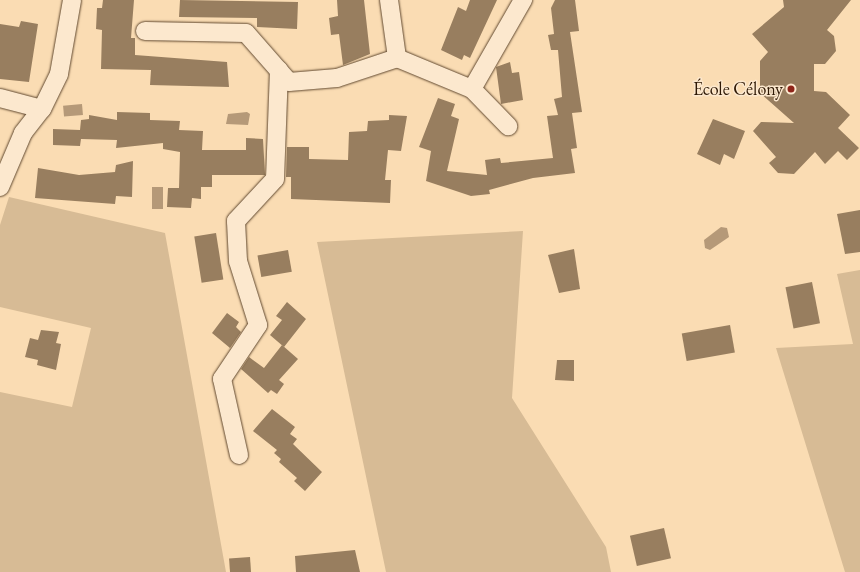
<!DOCTYPE html>
<html>
<head>
<meta charset="utf-8">
<style>
	body { margin:0 }
	#map { position:relative; width:860px; height:572px; overflow:hidden; background:#fadcb3; font-family:"EB Garamond",serif }
	div>[style] { position:absolute }
	.green>* { inset:0; background:#d7bb95 }
	.water>* { inset:0; background:#b59978; transform-origin:0 0 }
	.building>* { inset:0; background:#987e5f; transform-origin:0 0 }
	.roads { filter:drop-shadow(0 0 1px #614930) drop-shadow(0 0 1px #614930) }
	.minor>* { height:18px; margin:-9px; padding:0 9px; transform-origin:9px; border-radius:9px; background:#fce8ce }
	.dots>* { width:11px; height:11px; translate:-50% -50%; box-sizing:border-box; border:2px solid #fce8ce; border-radius:50% }
	span { translate:-50% -50%; white-space:nowrap; text-align:center; line-height:1.15; -webkit-text-stroke:3px #fce8ce; paint-order:stroke }
	.poi-label { font-size:18px; color:#2e1804 }
	.right { translate:-100% -50%; text-align:right }
</style>
</head>
<body>
<div id="map">
	<div class="green">
		<div style="clip-path:polygon(9px 197px,165px 233px,226px 572px,0 572px,0 392px,72px 407px,91px 328px,0 307px,0 225px)"></div>
		<div style="clip-path:polygon(523px 231px,512px 398px,606px 547px,611px 572px,386px 572px,317px 242px)"></div>
		<div style="clip-path:polygon(860px 270px,860px 572px,845px 572px,776px 348px,853px 344px,837px 274px)"></div>
	</div>
	<div class="water">
		<div style="left:82px;top:104px;width:11px;height:19px;rotate:85deg"></div>
		<div style="clip-path:polygon(247px 112px,250px 114px,248px 125px,226px 124px,228px 114px)"></div>
		<div style="left:152px;top:187px;width:11px;height:22px"></div>
		<div style="clip-path:polygon(721px 227px,727px 228px,729px 237px,710px 250px,705px 248px,704px 240px)"></div>
	</div>
	<div class="building">
		<div style="clip-path:polygon(103px 0,134px 0,131px 38px,135px 38px,135px 55px,227px 62px,229px 87px,150px 85px,151px 70px,101px 69px,102px 30px,96px 29px,97px 8px,102px 8px)"></div>
		<div style="clip-path:polygon(180px 0,298px 2px,297px 29px,257px 27px,257px 18px,179px 17px)"></div>
		<div style="clip-path:polygon(337px 0,364px 0,370px 54px,343px 65px,339px 34px,331px 35px,329px 18px,338px 16px)"></div>
		<div style="clip-path:polygon(470px 0,497px 0,470px 58px,464px 55px,462px 60px,441px 50px,458px 7px,466px 11px)"></div>
		<div style="clip-path:polygon(555px 0,575px 0,579px 31px,570px 32px,582px 112px,572px 113px,577px 148px,571px 149px,575px 173px,533px 178px,489px 190px,490px 194px,471px 196px,426px 181px,431px 151px,419px 147px,438px 98px,455px 104px,451px 116px,459px 119px,447px 171px,487px 175px,485px 160px,500px 158px,501px 163px,553px 158px,547px 116px,558px 115px,554px 99px,562px 97px,558px 50px,551px 50px,548px 35px,554px 34px,551px 8px)"></div>
		<div style="clip-path:polygon(783px 0,851px 0,827px 30px,834px 36px,836px 51px,825px 64px,814px 64px,814px 91px,826px 92px,850px 115px,838px 128px,859px 148px,847px 160px,838px 151px,825px 164px,815px 152px,794px 174px,778px 173px,769px 163px,776px 157px,753px 131px,761px 122px,794px 123px,760px 93px,760px 61px,768px 52px,752px 34px,784px 7px)"></div>
		<div style="clip-path:polygon(21px 21px,38px 24px,29px 82px,0 79px,0 24px,19px 27px)"></div>
		<div style="clip-path:polygon(510px 62px,512px 73px,519px 72px,523px 100px,501px 104px,496px 67px)"></div>
		<div style="clip-path:polygon(117px 112px,150px 113px,150px 120px,180px 121px,179px 130px,203px 131px,202px 150px,246px 150px,246px 138px,263px 139px,265px 175px,212px 175px,212px 187px,201px 187px,201px 199px,192px 198px,191px 208px,167px 207px,168px 188px,179px 188px,180px 152px,163px 149px,163px 143px,116px 148px,117px 140px,81px 139px,80px 146px,53px 145px,53px 129px,80px 130px,81px 120px,89px 119px,89px 115px,117px 120px)"></div>
		<div style="clip-path:polygon(389px 115px,407px 116px,401px 151px,388px 150px,385px 180px,391px 180px,390px 203px,291px 199px,291px 177px,286px 177px,287px 147px,309px 147px,309px 159px,348px 160px,349px 132px,367px 131px,368px 121px,389px 120px)"></div>
		<div style="clip-path:polygon(713px 119px,745px 131px,734px 159px,724px 154px,720px 165px,697px 154px)"></div>
		<div style="clip-path:polygon(133px 161px,132px 197px,116px 196px,115px 204px,35px 198px,38px 168px,79px 175px,115px 172px,116px 165px)"></div>
		<div style="clip-path:polygon(860px 210px,860px 252px,845px 254px,837px 214px)"></div>
		<div style="left:216px;top:233px;width:47px;height:22px;rotate:81deg"></div>
		<div style="clip-path:polygon(574px 249px,580px 289px,559px 293px,548px 255px)"></div>
		<div style="left:288px;top:250px;width:22px;height:31px;rotate:80deg"></div>
		<div style="left:812px;top:282px;width:42px;height:27px;rotate:79deg"></div>
		<div style="clip-path:polygon(287px 302px,306px 319px,284px 347px,270px 335px,282px 320px,276px 316px)"></div>
		<div style="clip-path:polygon(227px 313px,239px 322px,236px 327px,241px 332px,230px 348px,212px 333px)"></div>
		<div style="left:730px;top:325px;width:28px;height:49px;rotate:80deg"></div>
		<div style="clip-path:polygon(41px 330px,59px 332px,56px 343px,61px 344px,56px 370px,37px 365px,38px 360px,25px 357px,30px 338px,38px 340px)"></div>
		<div style="clip-path:polygon(282px 345px,298px 359px,279px 380px,284px 384px,277px 394px,271px 390px,268px 393px,241px 369px,249px 357px,264px 368px)"></div>
		<div style="clip-path:polygon(557px 360px,574px 360px,574px 381px,555px 380px)"></div>
		<div style="clip-path:polygon(272px 409px,295px 427px,290px 434px,297px 439px,293px 444px,322px 472px,305px 491px,294px 481px,297px 478px,279px 462px,281px 459px,274px 453px,277px 450px,253px 431px)"></div>
		<div style="left:664px;top:528px;width:31px;height:35px;rotate:77deg"></div>
		<div style="clip-path:polygon(355px 550px,360px 572px,296px 572px,295px 556px)"></div>
		<div style="left:250px;top:557px;width:15px;height:21px;rotate:86deg"></div>
	</div>
	<div class="roads">
		<div class="minor">
			<div style="left:389px;top:0;width:59px;rotate:82.1deg"></div>
			<div style="left:397px;top:58px;width:81px;rotate:22.5deg"></div>
			<div style="left:472px;top:89px;width:52px;rotate:45.8deg"></div>
			<div style="left:145px;top:31px;width:101px;rotate:1.1deg"></div>
			<div style="left:246px;top:33px;width:65px;rotate:48.7deg"></div>
			<div style="left:289px;top:82px;width:48px;rotate:-4.8deg"></div>
			<div style="left:337px;top:78px;width:63px;rotate:-18.4deg"></div>
			<div style="left:472px;top:89px;width:103px;rotate:-60.2deg"></div>
			<div style="left:0;top:98px;width:43px;rotate:14.7deg"></div>
			<div style="left:0;top:187px;width:59px;rotate:-66.9deg"></div>
			<div style="left:23px;top:133px;width:31px;rotate:-52deg"></div>
			<div style="left:42px;top:109px;width:39px;rotate:-64deg"></div>
			<div style="left:59px;top:74px;width:75px;rotate:-80deg"></div>
			<div style="left:239px;top:455px;width:78px;rotate:-102.6deg"></div>
			<div style="left:222px;top:379px;width:65px;rotate:-56.3deg"></div>
			<div style="left:258px;top:325px;width:67px;rotate:-107.4deg"></div>
			<div style="left:238px;top:261px;width:40px;rotate:-92.9deg"></div>
			<div style="left:236px;top:221px;width:57px;rotate:-47.1deg"></div>
			<div style="left:275px;top:179px;width:109px;rotate:-87.9deg"></div>
		</div>
	</div>
	<div class="dots">
		<div style="left:791px;top:89px;background:#8f2418"></div>
	</div>
	<div class="poi-label">
		<span class="right" style="left:783px;top:89px">École Célony</span>
	</div>
</div>
</body>
</html>
